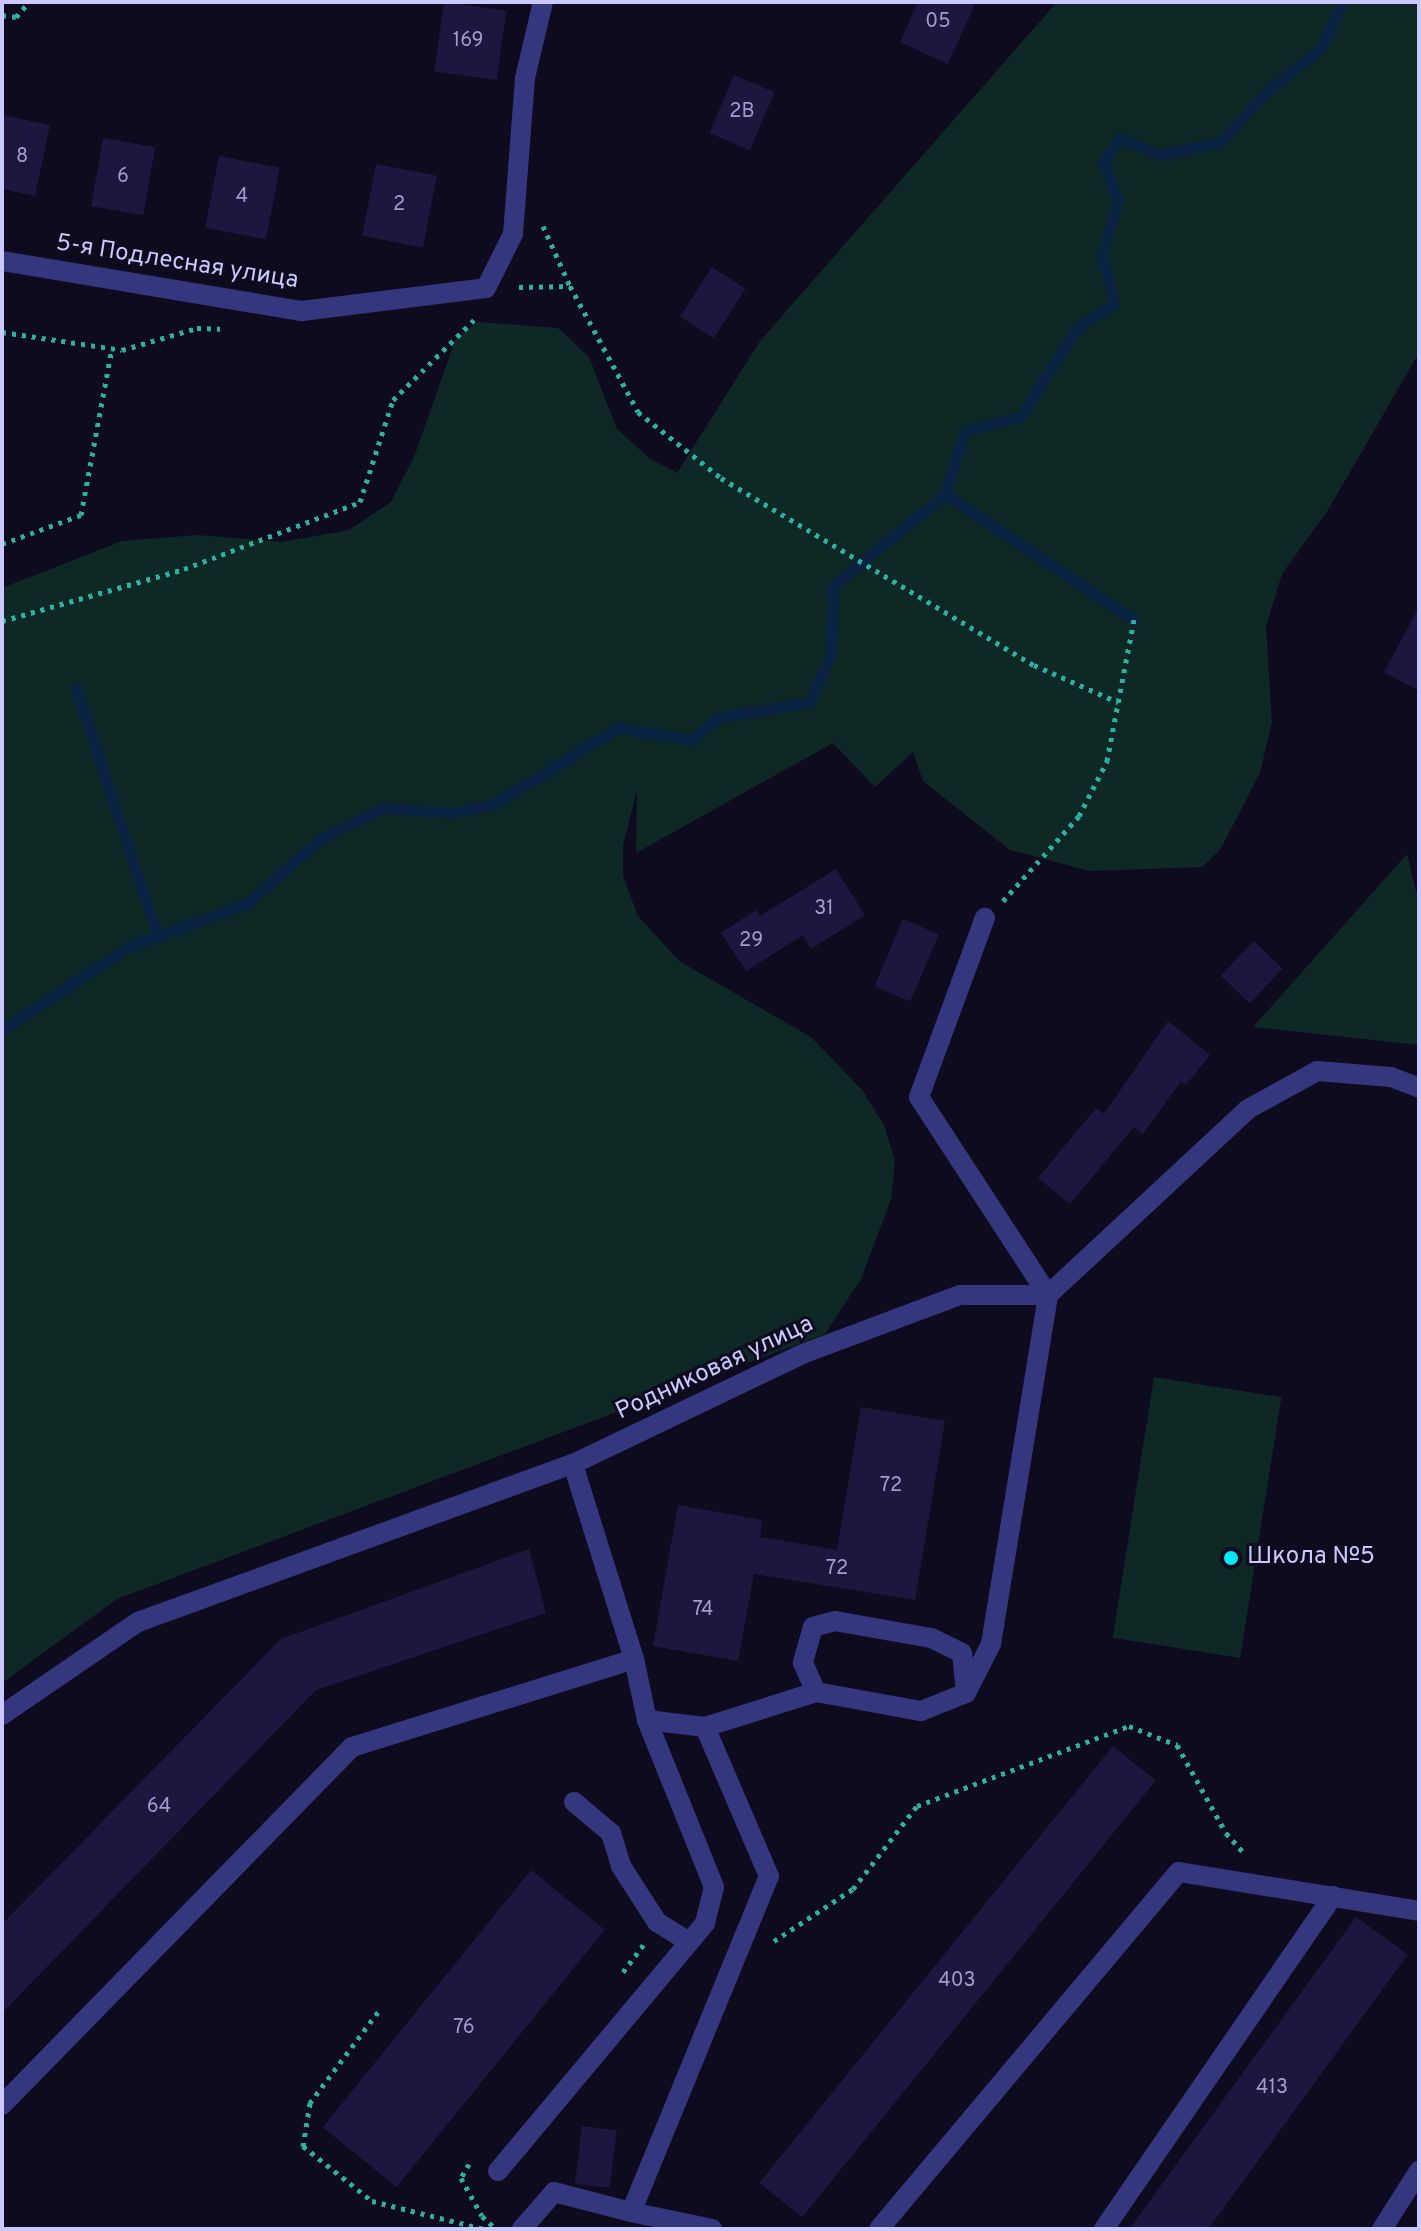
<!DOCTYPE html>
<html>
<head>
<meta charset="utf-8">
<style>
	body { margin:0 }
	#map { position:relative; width:1421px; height:2231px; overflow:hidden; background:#0e0b1e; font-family:Overpass,sans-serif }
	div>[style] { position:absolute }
	.green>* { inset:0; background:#0e2825; transform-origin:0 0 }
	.stream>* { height:11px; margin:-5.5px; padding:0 5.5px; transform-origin:5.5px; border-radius:5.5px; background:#0b2342 }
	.building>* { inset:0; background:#1d173f; transform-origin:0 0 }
	.path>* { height:5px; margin-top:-2.5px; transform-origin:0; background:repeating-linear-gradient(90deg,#2bb0a1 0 4px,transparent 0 10px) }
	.service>* { height:20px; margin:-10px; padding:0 10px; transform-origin:10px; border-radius:10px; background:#35377e }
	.minor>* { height:20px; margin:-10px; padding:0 10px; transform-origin:10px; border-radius:10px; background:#35377e }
	.dots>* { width:22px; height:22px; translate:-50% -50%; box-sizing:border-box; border:4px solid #0e0b1e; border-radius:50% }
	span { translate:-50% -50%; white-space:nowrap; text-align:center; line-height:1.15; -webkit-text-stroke:6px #0e0b1e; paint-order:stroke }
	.number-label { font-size:20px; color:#a09ccf }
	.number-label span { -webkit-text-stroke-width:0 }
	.street-label { font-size:24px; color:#cbc8ff }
	.poi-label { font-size:24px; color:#cbc8ff }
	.left { translate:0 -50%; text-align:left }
	.frame { position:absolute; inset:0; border:4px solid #cbc8ff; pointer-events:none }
</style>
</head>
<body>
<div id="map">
	<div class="green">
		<div style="clip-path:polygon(1057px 2px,1419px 2px,1419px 353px,1328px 510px,1282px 574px,1266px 626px,1272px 722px,1260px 773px,1220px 850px,1202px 867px,1090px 871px,1010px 850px,923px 781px,913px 752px,875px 787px,833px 743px,636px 853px,637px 790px,623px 845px,623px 876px,638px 916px,679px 961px,811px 1037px,863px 1091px,884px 1125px,895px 1161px,891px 1199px,861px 1279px,825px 1334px,117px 1599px,2px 1683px,2px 588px,122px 541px,197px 535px,282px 542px,349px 530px,391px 502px,414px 457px,456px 338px,478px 322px,558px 328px,589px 357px,617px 429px,649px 458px,677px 473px,760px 341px)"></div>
		<div style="clip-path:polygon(1407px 854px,1419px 904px,1419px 1045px,1253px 1027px)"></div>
		<div style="left:1154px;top:1377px;width:129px;height:264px;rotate:9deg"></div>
	</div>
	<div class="stream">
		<div style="left:945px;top:494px;width:227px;rotate:33.7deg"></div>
		<div style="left:76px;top:688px;width:262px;rotate:71.8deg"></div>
		<div style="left:2px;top:1030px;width:151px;rotate:-33.4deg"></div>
		<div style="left:128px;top:947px;width:128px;rotate:-20.1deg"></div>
		<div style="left:248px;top:903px;width:96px;rotate:-41.6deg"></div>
		<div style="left:320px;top:839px;width:70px;rotate:-26.2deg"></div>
		<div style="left:383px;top:808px;width:70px;rotate:4.1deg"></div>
		<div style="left:453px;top:813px;width:42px;rotate:-12.4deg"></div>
		<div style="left:494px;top:804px;width:145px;rotate:-31.7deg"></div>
		<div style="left:617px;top:728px;width:77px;rotate:9deg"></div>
		<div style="left:693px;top:740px;width:33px;rotate:-43deg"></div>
		<div style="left:717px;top:718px;width:94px;rotate:-9.8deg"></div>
		<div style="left:810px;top:702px;width:51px;rotate:-66.9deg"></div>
		<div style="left:830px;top:655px;width:70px;rotate:-86.7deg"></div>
		<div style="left:834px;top:585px;width:144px;rotate:-39.3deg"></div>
		<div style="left:945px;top:494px;width:66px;rotate:-72.4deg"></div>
		<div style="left:965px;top:431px;width:57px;rotate:-14.3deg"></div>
		<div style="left:1020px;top:417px;width:106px;rotate:-57.4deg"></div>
		<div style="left:1077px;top:328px;width:44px;rotate:-33deg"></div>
		<div style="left:1114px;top:304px;width:50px;rotate:-103.8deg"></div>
		<div style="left:1102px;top:255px;width:57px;rotate:-73.8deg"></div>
		<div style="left:1118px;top:200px;width:40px;rotate:-112deg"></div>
		<div style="left:1103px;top:163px;width:30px;rotate:-57deg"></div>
		<div style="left:1119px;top:138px;width:44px;rotate:22.5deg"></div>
		<div style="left:1160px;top:155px;width:61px;rotate:-12.2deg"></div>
		<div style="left:1220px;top:142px;width:70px;rotate:-46.7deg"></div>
		<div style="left:1268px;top:91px;width:68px;rotate:-39.1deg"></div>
		<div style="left:1321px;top:48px;width:51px;rotate:-65.5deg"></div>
	</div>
	<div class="building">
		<div style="left:444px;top:2px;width:63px;height:70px;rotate:8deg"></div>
		<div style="clip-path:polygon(918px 2px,976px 2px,948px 64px,900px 42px)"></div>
		<div style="left:734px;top:75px;width:44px;height:63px;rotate:23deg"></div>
		<div style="clip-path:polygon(2px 115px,50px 125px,35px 196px,2px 189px)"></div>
		<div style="left:103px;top:138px;width:53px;height:69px;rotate:10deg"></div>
		<div style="left:219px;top:156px;width:62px;height:73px;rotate:11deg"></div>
		<div style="left:376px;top:164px;width:62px;height:73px;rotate:11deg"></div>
		<div style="left:712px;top:267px;width:40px;height:59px;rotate:33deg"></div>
		<div style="clip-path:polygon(1419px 607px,1419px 691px,1384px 672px)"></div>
		<div style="clip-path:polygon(836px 869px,865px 915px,811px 949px,803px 935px,746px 971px,721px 933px,756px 910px,760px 916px)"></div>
		<div style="left:903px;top:919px;width:39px;height:73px;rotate:23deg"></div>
		<div style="left:1254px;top:941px;width:40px;height:48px;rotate:44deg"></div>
		<div style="clip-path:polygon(1168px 1021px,1210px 1055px,1186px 1085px,1181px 1081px,1143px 1134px,1134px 1127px,1070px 1204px,1038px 1178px,1096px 1108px,1104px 1114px)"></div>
		<div style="clip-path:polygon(861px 1407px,945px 1421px,915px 1600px,754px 1574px,738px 1661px,653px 1646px,678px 1505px,762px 1520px,760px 1537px,837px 1550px)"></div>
		<div style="clip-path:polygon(529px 1549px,546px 1613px,316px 1690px,2px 2013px,2px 1924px,281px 1639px)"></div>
		<div style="left:1113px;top:1746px;width:55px;height:562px;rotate:39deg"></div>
		<div style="left:531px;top:1870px;width:95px;height:331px;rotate:39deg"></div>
		<div style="left:1356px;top:1917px;width:64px;height:385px;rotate:36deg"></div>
		<div style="left:582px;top:2126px;width:35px;height:58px;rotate:7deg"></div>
	</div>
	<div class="path">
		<div style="left:2px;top:15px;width:14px;rotate:8deg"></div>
		<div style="left:16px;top:17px;width:20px;rotate:-49deg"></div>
		<div style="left:543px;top:226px;width:66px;rotate:65.8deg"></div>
		<div style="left:570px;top:286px;width:143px;rotate:61.6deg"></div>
		<div style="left:638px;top:412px;width:106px;rotate:38.5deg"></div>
		<div style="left:721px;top:478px;width:365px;rotate:30.9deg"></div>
		<div style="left:1034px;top:665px;width:92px;rotate:23.8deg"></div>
		<div style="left:519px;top:287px;width:51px;rotate:-1.1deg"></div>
		<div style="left:2px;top:332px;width:121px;rotate:8.5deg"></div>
		<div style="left:122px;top:350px;width:78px;rotate:-16.3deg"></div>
		<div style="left:197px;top:328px;width:23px;rotate:2deg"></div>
		<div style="left:2px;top:544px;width:84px;rotate:-20.2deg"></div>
		<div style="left:81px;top:515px;width:170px;rotate:-79.5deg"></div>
		<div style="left:2px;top:621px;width:189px;rotate:-15.9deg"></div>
		<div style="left:184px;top:569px;width:188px;rotate:-20.8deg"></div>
		<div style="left:360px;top:502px;width:107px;rotate:-72.1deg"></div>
		<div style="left:393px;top:400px;width:117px;rotate:-44.7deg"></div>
		<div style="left:1003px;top:901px;width:114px;rotate:-48.2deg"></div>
		<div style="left:1079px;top:816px;width:62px;rotate:-63deg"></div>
		<div style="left:1107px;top:761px;width:144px;rotate:-79.2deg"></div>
		<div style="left:774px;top:1941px;width:95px;rotate:-33.4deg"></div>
		<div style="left:853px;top:1889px;width:105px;rotate:-52.4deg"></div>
		<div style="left:917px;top:1806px;width:227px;rotate:-20.7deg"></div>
		<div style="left:1129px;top:1726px;width:52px;rotate:21.6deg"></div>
		<div style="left:1177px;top:1745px;width:101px;rotate:60.9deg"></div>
		<div style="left:1226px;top:1833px;width:28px;rotate:48deg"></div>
		<div style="left:623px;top:1972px;width:34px;rotate:-53deg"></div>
		<div style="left:378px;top:2012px;width:114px;rotate:126.8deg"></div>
		<div style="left:310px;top:2103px;width:44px;rotate:99.2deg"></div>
		<div style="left:303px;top:2146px;width:88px;rotate:38.6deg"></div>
		<div style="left:372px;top:2201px;width:115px;rotate:14deg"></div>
		<div style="left:469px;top:2164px;width:16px;rotate:120deg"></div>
		<div style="left:461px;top:2178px;width:43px;rotate:61.1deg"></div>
		<div style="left:482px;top:2216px;width:18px;rotate:43deg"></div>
	</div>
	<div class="service">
		<div style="left:966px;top:1693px;width:40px;rotate:-95.7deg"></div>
		<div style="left:962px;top:1653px;width:34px;rotate:-154deg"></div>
		<div style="left:931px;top:1638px;width:97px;rotate:-170deg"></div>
		<div style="left:835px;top:1621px;width:23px;rotate:165deg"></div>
		<div style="left:813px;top:1627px;width:37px;rotate:106deg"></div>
		<div style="left:803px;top:1663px;width:32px;rotate:66deg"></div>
		<div style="left:816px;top:1692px;width:107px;rotate:10.3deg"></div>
		<div style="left:921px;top:1711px;width:48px;rotate:-21.8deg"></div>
		<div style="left:966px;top:1693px;width:55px;rotate:-63deg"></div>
		<div style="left:991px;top:1644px;width:354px;rotate:-80.7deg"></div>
		<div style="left:1048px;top:1295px;width:236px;rotate:-123.1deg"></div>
		<div style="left:919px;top:1097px;width:191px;rotate:-69.8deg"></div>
		<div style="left:647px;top:1720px;width:58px;rotate:6.9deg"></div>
		<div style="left:705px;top:1727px;width:116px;rotate:-17.5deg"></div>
		<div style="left:705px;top:1727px;width:162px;rotate:66.8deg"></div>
		<div style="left:769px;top:1876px;width:363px;rotate:112.3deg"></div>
		<div style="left:631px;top:2212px;width:83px;rotate:11.9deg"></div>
		<div style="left:574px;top:1802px;width:48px;rotate:40deg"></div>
		<div style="left:611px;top:1833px;width:34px;rotate:73deg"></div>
		<div style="left:621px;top:1866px;width:67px;rotate:57.3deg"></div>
		<div style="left:657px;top:1922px;width:38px;rotate:32deg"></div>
		<div style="left:2px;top:2105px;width:501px;rotate:-45.65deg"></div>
		<div style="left:352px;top:1747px;width:295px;rotate:-17.3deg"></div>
		<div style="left:634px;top:1659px;width:204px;rotate:-107.4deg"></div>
		<div style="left:498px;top:2171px;width:323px;rotate:-50.1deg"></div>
		<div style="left:705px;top:1923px;width:37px;rotate:-76deg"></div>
		<div style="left:714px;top:1887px;width:180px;rotate:-111.9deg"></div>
		<div style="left:647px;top:1720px;width:62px;rotate:-102deg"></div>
		<div style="left:522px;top:2229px;width:49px;rotate:-49.1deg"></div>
		<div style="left:554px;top:2192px;width:80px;rotate:14.6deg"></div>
		<div style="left:879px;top:2229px;width:466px;rotate:-50deg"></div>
		<div style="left:1179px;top:1872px;width:243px;rotate:9.2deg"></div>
		<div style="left:1104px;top:2229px;width:404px;rotate:-55.5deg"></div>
		<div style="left:1382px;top:2229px;width:69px;rotate:-57.5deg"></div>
	</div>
	<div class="minor">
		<div style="left:2px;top:261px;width:304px;rotate:9.5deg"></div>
		<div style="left:302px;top:311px;width:185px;rotate:-7.1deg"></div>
		<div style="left:486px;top:288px;width:60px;rotate:-63.4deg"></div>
		<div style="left:513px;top:234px;width:156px;rotate:-85.6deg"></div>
		<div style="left:525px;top:78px;width:78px;rotate:-76.7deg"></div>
		<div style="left:2px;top:1715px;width:165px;rotate:-34.4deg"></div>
		<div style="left:138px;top:1622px;width:463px;rotate:-20deg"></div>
		<div style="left:573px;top:1464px;width:257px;rotate:-25.6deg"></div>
		<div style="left:805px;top:1353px;width:165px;rotate:-20.5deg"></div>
		<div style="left:960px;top:1295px;width:88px"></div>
		<div style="left:1048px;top:1295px;width:273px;rotate:-42.9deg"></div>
		<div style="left:1248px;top:1109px;width:79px;rotate:-28.8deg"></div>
		<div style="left:1317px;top:1071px;width:74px;rotate:4.6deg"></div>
		<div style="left:1391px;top:1077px;width:30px;rotate:21deg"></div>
	</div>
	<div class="dots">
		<div style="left:1231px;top:1558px;background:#00e8f3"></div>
	</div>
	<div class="number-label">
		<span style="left:938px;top:22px">05</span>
		<span style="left:468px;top:41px">169</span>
		<span style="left:742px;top:112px">2В</span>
		<span style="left:22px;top:157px">8</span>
		<span style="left:123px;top:177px">6</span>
		<span style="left:242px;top:197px">4</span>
		<span style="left:399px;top:205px">2</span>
		<span style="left:824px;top:909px">31</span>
		<span style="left:751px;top:941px">29</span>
		<span style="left:891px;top:1486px">72</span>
		<span style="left:837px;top:1569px">72</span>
		<span style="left:703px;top:1610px">74</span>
		<span style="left:159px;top:1807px">64</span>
		<span style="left:957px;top:1981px">403</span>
		<span style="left:464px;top:2028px">76</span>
		<span style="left:1272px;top:2088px">413</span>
	</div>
	<div class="street-label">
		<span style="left:177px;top:263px;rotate:9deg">5-я Подлесная улица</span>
		<span style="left:715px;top:1369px;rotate:-25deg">Родниковая улица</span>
	</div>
	<div class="poi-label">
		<span class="left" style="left:1247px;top:1558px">Школа №5</span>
	</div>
	<div class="frame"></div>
</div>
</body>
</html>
